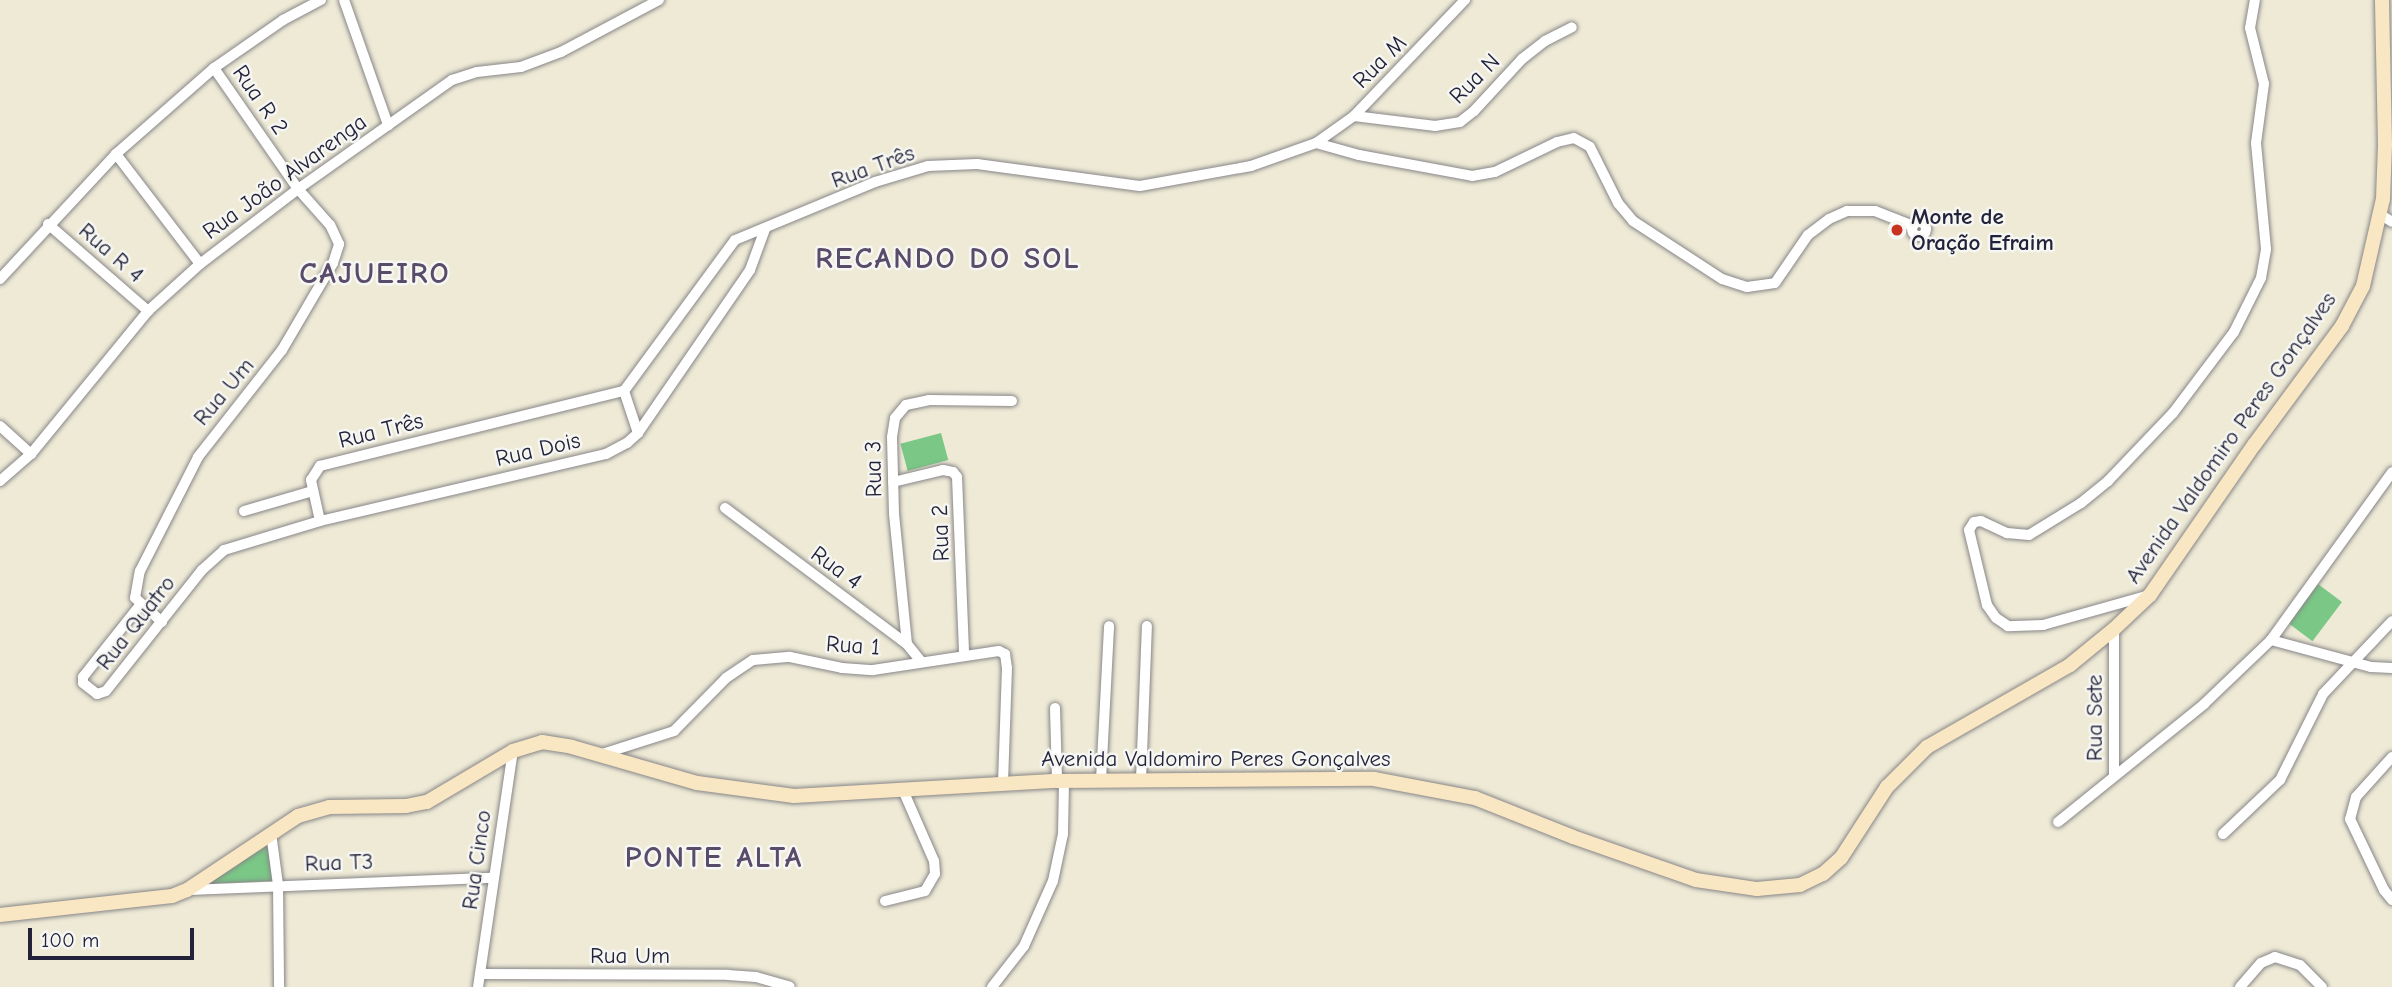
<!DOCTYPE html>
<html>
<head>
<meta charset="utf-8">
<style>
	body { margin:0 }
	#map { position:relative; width:2392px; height:987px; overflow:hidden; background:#eeead6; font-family:"Comic Neue",sans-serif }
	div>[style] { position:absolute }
	.green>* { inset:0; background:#7ac786; transform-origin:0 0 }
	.roads { filter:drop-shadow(0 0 2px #888688) drop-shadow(0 0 2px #888688) }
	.street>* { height:10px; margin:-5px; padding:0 5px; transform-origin:5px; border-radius:5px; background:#fff }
	.street>.ring { margin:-5px; padding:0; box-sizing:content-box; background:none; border:10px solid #fff; border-radius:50% }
	.secondary>* { height:14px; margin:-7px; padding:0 7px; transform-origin:7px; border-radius:7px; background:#f9e7c3 }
	.dots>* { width:19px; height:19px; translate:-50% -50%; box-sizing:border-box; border:4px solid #f6f6f2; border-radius:50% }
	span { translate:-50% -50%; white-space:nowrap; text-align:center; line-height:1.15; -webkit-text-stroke:5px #f6f6f2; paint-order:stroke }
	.street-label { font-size:23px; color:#22223b }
	.poi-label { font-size:23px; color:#22223b; font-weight:700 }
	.left { translate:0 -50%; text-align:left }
	.district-label { font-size:30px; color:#594b6a; font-weight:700; letter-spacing:2px }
	.scale { position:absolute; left:28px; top:928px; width:166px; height:32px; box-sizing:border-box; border:4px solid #22223b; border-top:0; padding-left:9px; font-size:21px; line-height:24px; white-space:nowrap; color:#22223b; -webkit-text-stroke:5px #f6f6f2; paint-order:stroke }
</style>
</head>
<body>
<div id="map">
	<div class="green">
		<div style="left:941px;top:433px;width:28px;height:42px;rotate:75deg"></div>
		<div style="left:2318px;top:584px;width:30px;height:49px;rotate:37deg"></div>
		<div style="clip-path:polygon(268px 840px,272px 881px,206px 884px)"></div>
	</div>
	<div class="roads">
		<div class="street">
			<div style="left:344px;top:0;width:133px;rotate:70.6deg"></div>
			<div style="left:1354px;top:116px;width:82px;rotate:7deg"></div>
			<div style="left:1435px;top:126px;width:25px;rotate:-9deg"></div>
			<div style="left:1460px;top:122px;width:18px;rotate:-38deg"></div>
			<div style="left:1474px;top:111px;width:71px;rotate:-47.3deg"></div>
			<div style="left:1522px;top:59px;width:29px;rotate:-38deg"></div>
			<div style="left:1545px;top:41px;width:30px;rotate:-27deg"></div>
			<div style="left:1316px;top:143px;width:47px;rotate:-35.4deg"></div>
			<div style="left:1354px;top:116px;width:161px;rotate:-46.3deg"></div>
			<div style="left:116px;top:154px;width:138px;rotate:52.6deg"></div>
			<div style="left:2381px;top:215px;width:13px;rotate:32deg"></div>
			<div class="ring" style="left:1912px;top:222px;width:4px;height:4px"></div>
			<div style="left:48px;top:224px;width:133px;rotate:41deg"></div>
			<div style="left:0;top:279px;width:171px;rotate:-47.1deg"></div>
			<div style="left:116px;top:154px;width:130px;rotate:-41.3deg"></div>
			<div style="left:214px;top:68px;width:84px;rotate:-34.8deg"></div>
			<div style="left:283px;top:20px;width:43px;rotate:-27.8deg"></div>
			<div style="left:624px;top:391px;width:44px;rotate:71.6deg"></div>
			<div style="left:0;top:426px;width:42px;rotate:42.1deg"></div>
			<div style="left:0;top:481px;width:41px;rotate:-41.1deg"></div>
			<div style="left:31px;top:454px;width:185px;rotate:-50.7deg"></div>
			<div style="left:148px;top:311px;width:70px;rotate:-42.1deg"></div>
			<div style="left:200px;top:264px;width:123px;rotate:-37.4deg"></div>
			<div style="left:298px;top:189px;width:189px;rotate:-35.3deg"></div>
			<div style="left:452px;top:80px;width:26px;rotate:-18deg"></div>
			<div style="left:477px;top:72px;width:44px;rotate:-6.5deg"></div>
			<div style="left:521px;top:67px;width:43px;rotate:-20.6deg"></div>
			<div style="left:561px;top:52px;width:111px;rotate:-28deg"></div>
			<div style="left:893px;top:482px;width:51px;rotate:-13.5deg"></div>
			<div style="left:943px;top:470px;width:10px;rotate:11deg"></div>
			<div style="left:953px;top:472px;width:6px;rotate:51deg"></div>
			<div style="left:957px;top:477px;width:178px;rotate:87.7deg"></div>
			<div style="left:725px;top:508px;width:227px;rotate:36.8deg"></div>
			<div style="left:907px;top:644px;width:22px;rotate:51deg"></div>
			<div style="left:244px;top:511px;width:72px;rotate:-16.2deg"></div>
			<div style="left:320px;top:521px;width:42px;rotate:-102.4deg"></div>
			<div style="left:311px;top:480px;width:17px;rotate:-57deg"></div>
			<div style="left:320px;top:466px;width:313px;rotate:-13.9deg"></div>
			<div style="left:624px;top:391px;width:187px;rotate:-53.7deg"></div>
			<div style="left:735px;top:240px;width:152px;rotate:-22.5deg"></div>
			<div style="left:875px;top:182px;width:55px;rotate:-16.8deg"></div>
			<div style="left:928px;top:166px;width:49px;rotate:-2.3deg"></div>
			<div style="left:977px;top:164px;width:164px;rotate:7.7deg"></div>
			<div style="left:1140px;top:186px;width:113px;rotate:-10.2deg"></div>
			<div style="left:1251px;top:166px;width:69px;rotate:-19.5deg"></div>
			<div style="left:1316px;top:143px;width:45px;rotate:15.6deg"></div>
			<div style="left:1359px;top:155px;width:115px;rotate:10.5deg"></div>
			<div style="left:1472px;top:176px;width:23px;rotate:-10deg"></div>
			<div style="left:1495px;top:172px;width:69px;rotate:-25.8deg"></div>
			<div style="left:1557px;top:142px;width:17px;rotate:-13deg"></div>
			<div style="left:1574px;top:138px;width:18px;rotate:29deg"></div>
			<div style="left:1590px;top:147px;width:63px;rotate:63.4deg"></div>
			<div style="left:1618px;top:203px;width:23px;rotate:50deg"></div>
			<div style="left:1633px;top:221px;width:106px;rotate:33.1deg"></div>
			<div style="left:1722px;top:279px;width:26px;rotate:18deg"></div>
			<div style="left:1747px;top:287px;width:28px;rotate:-8deg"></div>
			<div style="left:1775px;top:283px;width:58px;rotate:-55.5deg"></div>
			<div style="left:1808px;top:235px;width:26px;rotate:-37deg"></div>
			<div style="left:1829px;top:219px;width:20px;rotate:-24deg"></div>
			<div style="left:1847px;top:211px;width:28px"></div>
			<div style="left:1875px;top:211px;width:41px;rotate:21.5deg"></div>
			<div style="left:2146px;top:596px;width:107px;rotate:164.3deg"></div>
			<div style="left:2043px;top:625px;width:35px;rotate:178deg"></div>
			<div style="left:2008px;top:626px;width:14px;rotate:-146deg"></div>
			<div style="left:1996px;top:618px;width:16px;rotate:-125deg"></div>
			<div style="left:1987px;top:605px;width:77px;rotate:-103.5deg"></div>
			<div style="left:1969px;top:530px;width:9px;rotate:-58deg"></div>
			<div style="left:1974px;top:522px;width:7px;rotate:-8deg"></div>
			<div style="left:1981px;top:521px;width:29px;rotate:25deg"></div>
			<div style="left:2007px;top:533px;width:22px;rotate:5deg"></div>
			<div style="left:2029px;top:535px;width:61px;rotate:-31.6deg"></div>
			<div style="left:2081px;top:503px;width:35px;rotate:-39deg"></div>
			<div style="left:2108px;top:481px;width:94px;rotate:-46.3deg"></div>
			<div style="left:2173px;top:413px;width:101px;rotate:-53deg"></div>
			<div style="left:2234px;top:332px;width:60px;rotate:-63.4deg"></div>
			<div style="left:2261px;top:278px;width:29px;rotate:-80deg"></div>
			<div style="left:2266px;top:249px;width:106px;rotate:-95.4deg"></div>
			<div style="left:2256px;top:143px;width:60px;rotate:-82.3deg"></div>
			<div style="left:2264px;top:84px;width:58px;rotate:-104deg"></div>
			<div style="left:2250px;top:28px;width:28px;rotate:-80deg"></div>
			<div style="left:140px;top:605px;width:92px;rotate:128.4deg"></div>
			<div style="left:83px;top:677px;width:6px;rotate:90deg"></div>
			<div style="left:83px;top:683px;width:18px;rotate:38deg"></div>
			<div style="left:97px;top:694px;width:9px;rotate:-18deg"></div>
			<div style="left:106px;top:691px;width:154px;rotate:-51.6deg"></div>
			<div style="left:202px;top:570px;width:30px;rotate:-42deg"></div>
			<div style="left:224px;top:550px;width:100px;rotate:-16.8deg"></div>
			<div style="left:320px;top:521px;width:294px;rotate:-13.2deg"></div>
			<div style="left:606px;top:454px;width:24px;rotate:-28deg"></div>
			<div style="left:627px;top:443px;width:15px;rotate:-42deg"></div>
			<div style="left:638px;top:433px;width:198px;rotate:-55.5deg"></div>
			<div style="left:750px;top:270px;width:44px;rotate:-69.9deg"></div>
			<div style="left:162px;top:622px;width:36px;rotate:-138deg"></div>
			<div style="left:135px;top:598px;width:27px;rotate:-80deg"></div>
			<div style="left:140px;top:571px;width:128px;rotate:-63deg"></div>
			<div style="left:198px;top:457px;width:136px;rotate:-51.9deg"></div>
			<div style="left:282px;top:350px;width:101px;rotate:-59.6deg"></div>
			<div style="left:333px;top:263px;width:20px;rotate:-72deg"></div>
			<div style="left:339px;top:244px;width:21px;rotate:-115deg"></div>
			<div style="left:330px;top:225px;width:48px;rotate:-131.6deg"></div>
			<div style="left:298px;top:189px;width:147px;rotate:-124.8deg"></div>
			<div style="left:2271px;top:640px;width:104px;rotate:15.1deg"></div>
			<div style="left:2371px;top:667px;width:21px;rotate:3deg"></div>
			<div style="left:907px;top:644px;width:131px;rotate:-95.7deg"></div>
			<div style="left:894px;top:514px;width:77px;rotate:-91.5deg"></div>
			<div style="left:892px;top:437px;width:19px;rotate:-81deg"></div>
			<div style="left:895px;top:418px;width:17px;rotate:-50deg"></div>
			<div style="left:906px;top:405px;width:24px;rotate:-12deg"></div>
			<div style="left:929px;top:400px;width:83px;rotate:0.7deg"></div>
			<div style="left:1055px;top:708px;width:73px;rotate:88.4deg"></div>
			<div style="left:599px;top:755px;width:79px;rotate:-17.7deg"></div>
			<div style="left:674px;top:731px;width:74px;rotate:-45.5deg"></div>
			<div style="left:726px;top:678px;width:32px;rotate:-34deg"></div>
			<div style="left:753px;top:660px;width:37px;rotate:-5deg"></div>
			<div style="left:790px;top:657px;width:53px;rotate:11.9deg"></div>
			<div style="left:842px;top:668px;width:31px;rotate:4deg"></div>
			<div style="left:873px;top:670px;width:127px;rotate:-8.6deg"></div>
			<div style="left:999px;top:651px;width:7px;rotate:27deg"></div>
			<div style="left:1005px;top:654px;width:14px;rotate:82deg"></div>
			<div style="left:1007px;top:668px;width:115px;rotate:92deg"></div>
			<div style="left:2392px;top:757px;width:54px;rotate:132deg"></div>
			<div style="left:2356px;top:797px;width:23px;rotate:105deg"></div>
			<div style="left:2350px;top:819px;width:79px;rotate:64.4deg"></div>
			<div style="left:2384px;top:890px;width:13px;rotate:51deg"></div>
			<div style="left:2114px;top:776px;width:147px;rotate:-90deg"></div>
			<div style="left:1101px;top:780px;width:154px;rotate:-87deg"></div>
			<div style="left:1141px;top:780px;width:154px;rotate:-87.8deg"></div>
			<div style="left:2058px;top:822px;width:188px;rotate:-38.9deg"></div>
			<div style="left:2204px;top:704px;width:93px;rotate:-43.7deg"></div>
			<div style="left:2271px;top:640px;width:207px;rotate:-54.2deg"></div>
			<div style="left:271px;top:833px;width:52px;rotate:82.3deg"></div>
			<div style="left:278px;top:885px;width:102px;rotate:89.4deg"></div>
			<div style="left:2223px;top:834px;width:79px;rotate:-43.5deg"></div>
			<div style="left:2280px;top:780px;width:96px;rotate:-63.4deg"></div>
			<div style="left:2323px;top:694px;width:100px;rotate:-46.6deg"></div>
			<div style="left:188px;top:890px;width:305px;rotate:-2.3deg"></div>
			<div style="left:885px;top:901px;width:41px;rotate:-14deg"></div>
			<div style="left:925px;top:891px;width:20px;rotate:-60deg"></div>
			<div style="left:935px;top:874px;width:13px;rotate:-94deg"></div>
			<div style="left:934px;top:861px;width:77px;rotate:-113.6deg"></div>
			<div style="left:480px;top:974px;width:248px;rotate:0.2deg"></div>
			<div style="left:728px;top:975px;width:28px;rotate:4deg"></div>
			<div style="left:756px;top:977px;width:35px;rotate:16deg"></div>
			<div style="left:478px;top:987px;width:239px;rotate:-81.6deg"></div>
			<div style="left:992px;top:987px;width:52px;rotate:-52deg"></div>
			<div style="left:1024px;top:946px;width:71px;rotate:-66deg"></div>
			<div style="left:1053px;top:881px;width:48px;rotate:-78deg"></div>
			<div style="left:1063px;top:834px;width:53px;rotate:-88.9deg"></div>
			<div style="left:2240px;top:987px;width:32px;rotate:-49deg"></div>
			<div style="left:2261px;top:963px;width:15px;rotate:-23deg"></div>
			<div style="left:2275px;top:957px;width:26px;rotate:18deg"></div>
			<div style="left:2300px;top:965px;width:31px;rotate:45deg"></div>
		</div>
		<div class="secondary">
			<div style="left:0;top:915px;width:173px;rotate:-6.3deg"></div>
			<div style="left:172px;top:896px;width:16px;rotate:-22deg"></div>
			<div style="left:187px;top:890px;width:133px;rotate:-33.7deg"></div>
			<div style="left:298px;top:816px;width:32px;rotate:-16deg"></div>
			<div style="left:329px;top:807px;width:77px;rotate:-0.7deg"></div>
			<div style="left:406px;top:806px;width:21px;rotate:-11deg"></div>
			<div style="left:427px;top:802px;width:100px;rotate:-30.7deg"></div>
			<div style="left:513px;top:751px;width:30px;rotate:-17deg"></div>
			<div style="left:542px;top:742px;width:30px;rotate:9deg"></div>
			<div style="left:572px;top:747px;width:130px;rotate:16.1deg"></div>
			<div style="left:697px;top:783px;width:98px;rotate:7.6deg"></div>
			<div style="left:794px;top:796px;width:263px;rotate:-3.3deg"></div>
			<div style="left:1057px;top:781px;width:317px;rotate:-0.4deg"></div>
			<div style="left:1374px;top:779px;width:103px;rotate:10.7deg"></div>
			<div style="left:1475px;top:798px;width:105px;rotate:21.7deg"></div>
			<div style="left:1573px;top:837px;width:130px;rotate:19.3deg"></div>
			<div style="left:1696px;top:880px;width:62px;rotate:8.4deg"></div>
			<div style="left:1757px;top:889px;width:43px;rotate:-5.3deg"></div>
			<div style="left:1800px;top:885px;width:25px;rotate:-26deg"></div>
			<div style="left:1823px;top:874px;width:24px;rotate:-42deg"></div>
			<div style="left:1841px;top:858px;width:85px;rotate:-57.1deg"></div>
			<div style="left:1887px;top:787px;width:57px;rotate:-45deg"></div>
			<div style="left:1927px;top:747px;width:165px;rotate:-29.8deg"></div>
			<div style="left:2070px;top:665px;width:57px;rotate:-39.3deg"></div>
			<div style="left:2114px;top:629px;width:50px;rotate:-43.4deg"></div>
			<div style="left:2150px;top:595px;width:183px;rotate:-55.3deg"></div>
			<div style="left:2254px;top:445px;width:148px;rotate:-53.5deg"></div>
			<div style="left:2342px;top:326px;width:45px;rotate:-62.3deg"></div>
			<div style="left:2363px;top:286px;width:89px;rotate:-77.1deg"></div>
			<div style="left:2383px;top:199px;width:54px;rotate:-87.9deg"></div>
			<div style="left:2385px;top:145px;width:145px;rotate:-91.2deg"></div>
		</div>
	</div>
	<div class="dots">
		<div style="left:1897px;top:230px;background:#c8321e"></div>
	</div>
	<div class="street-label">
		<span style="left:1380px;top:62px;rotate:-45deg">Rua M</span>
		<span style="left:1475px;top:79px;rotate:-45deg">Rua N</span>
		<span style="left:260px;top:100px;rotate:55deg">Rua R 2</span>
		<span style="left:873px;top:167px;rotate:-20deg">Rua Três</span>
		<span style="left:285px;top:177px;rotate:-36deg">Rua João Alvarenga</span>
		<span style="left:111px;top:253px;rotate:41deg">Rua R 4</span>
		<span style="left:224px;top:392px;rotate:-50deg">Rua Um</span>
		<span style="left:381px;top:431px;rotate:-14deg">Rua Três</span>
		<span style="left:2231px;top:438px;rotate:-55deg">Avenida Valdomiro Peres Gonçalves</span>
		<span style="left:538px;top:450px;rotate:-13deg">Rua Dois</span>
		<span style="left:874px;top:469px;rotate:-91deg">Rua 3</span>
		<span style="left:941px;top:533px;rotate:-92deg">Rua 2</span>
		<span style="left:836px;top:568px;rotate:36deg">Rua 4</span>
		<span style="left:136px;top:623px;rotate:-52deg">Rua Quatro</span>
		<span style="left:853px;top:646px;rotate:4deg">Rua 1</span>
		<span style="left:2095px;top:718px;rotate:-90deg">Rua Sete</span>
		<span style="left:1216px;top:759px">Avenida Valdomiro Peres Gonçalves</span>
		<span style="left:477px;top:860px;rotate:-82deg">Rua Cinco</span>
		<span style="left:339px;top:863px;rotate:-2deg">Rua T3</span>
		<span style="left:630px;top:956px">Rua Um</span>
	</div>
	<div class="poi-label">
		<span class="left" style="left:1911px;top:230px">Monte de<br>Oração Efraim</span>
	</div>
	<div class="district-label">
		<span style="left:948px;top:259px">RECANDO DO SOL</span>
		<span style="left:375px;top:274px">CAJUEIRO</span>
		<span style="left:714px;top:858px">PONTE ALTA</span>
	</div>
	<div class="scale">100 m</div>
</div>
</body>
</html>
